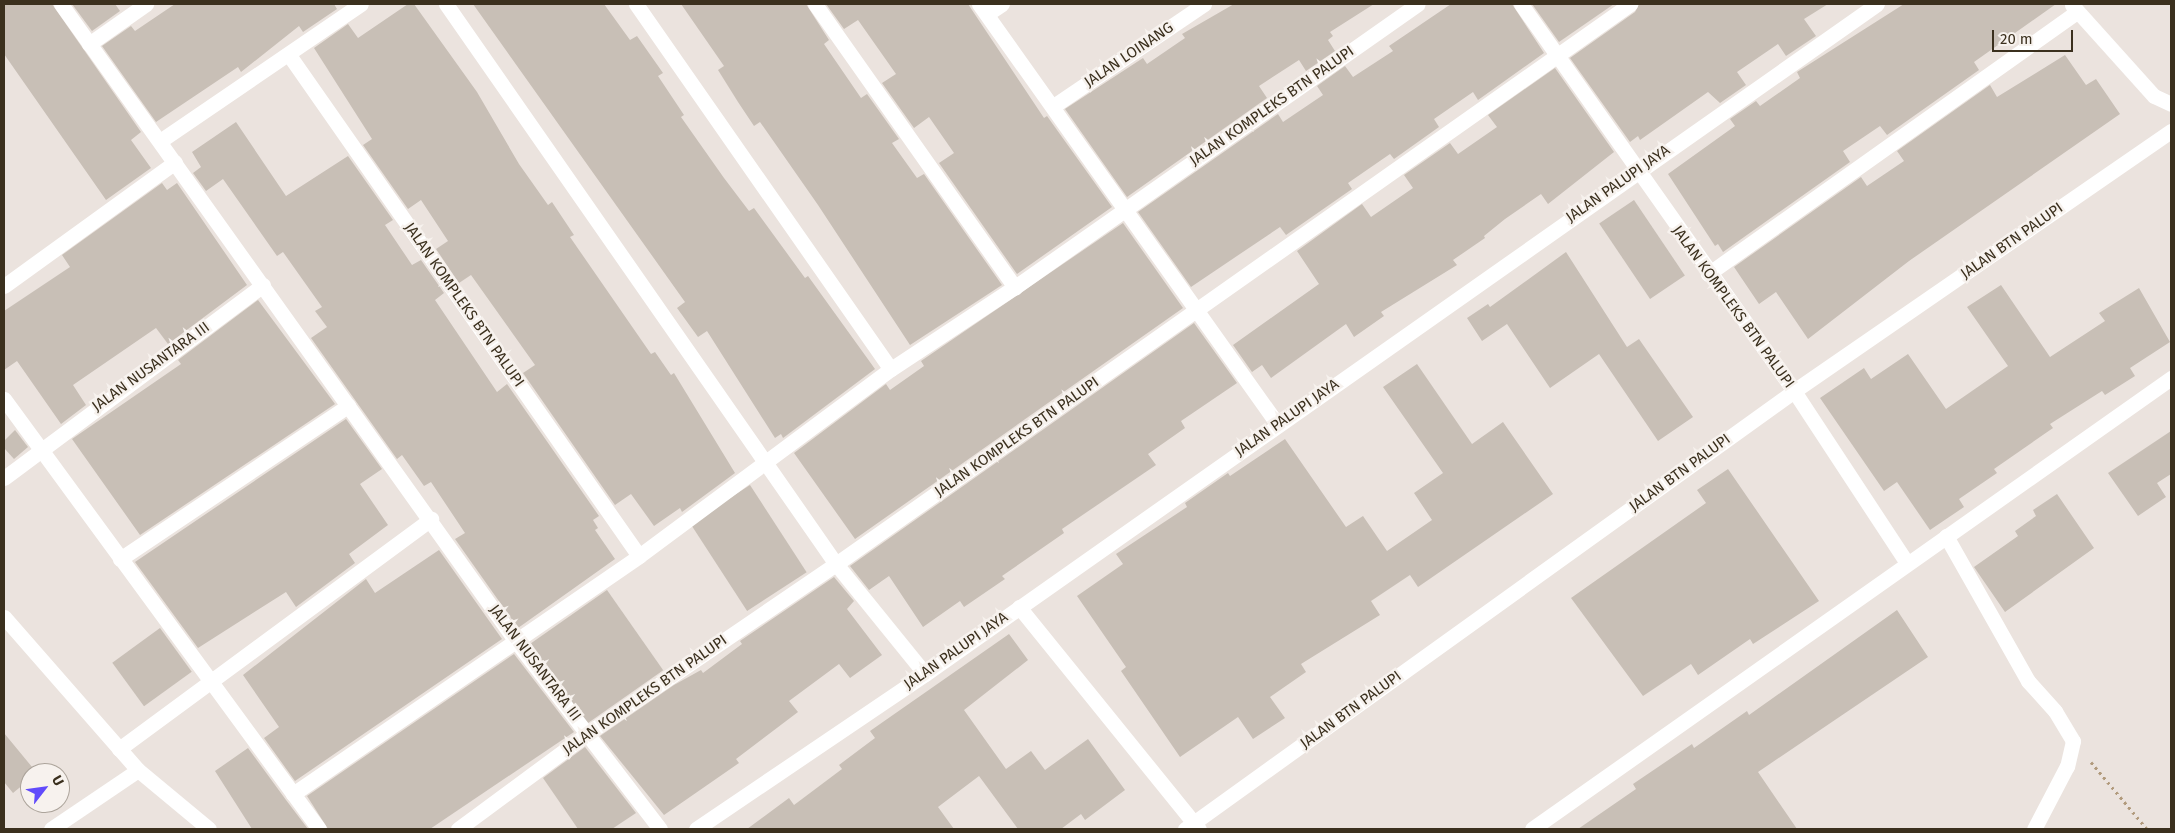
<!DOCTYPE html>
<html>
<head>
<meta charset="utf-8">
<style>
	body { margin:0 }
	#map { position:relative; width:2175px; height:833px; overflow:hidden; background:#ebe3de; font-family:"Fira Sans",sans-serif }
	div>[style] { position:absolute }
	.building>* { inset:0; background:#c8bfb6; transform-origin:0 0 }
	.path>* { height:3px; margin-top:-1.5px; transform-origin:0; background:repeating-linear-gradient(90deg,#b19a7c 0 2.5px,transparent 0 6.5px) }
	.street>* { height:15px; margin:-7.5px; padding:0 7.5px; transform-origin:7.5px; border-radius:7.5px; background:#fff }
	span { translate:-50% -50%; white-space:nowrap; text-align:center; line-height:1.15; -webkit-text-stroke:5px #f7f2ee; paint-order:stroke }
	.street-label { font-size:15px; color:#3b301e }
	.frame { position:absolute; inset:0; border:5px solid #3b301e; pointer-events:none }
	.north { position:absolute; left:20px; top:763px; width:50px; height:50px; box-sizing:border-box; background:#f7f2ee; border:1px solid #aca49b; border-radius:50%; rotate:60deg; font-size:14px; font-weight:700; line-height:20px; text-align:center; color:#3b301e }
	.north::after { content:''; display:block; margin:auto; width:18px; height:22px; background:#614bfb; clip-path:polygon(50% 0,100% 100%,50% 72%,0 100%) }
	.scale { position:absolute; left:1992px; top:30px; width:81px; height:22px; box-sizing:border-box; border:2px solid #3b301e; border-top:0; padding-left:6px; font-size:15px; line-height:18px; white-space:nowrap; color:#3b301e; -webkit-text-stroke:4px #f7f2ee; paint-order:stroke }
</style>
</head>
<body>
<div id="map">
	<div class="building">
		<div style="clip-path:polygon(4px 4px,52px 4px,141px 132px,131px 140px,151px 168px,106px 200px,4px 54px)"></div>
		<div style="clip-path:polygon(72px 4px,115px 4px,120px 11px,92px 31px)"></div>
		<div style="clip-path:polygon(175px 4px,334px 4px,337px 9px,303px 32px,299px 26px,241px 72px,238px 67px,156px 122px,102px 46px,131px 26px,135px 31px)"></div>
		<div style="clip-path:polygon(408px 4px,414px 4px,477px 92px,519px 164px,548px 205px,552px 202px,574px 235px,570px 237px,651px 354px,655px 352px,671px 375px,674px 373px,735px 473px,682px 512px,680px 508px,654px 526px,631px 494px,615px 505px,523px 373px,535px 365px,471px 275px,459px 283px,436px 249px,448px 241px,421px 200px,408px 209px,363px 145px,372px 139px,314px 48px,348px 24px,358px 38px)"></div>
		<div style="clip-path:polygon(473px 4px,604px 4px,630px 40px,637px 36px,663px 73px,658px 76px,684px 115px,681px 117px,724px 178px,749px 211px,754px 208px,805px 278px,808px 276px,875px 369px,783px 438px,781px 434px,775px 438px,707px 331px,698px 337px,677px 308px,685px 302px)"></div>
		<div style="clip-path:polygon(681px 4px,806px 4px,829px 40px,824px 44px,861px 98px,867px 94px,899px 139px,892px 143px,917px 178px,924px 174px,1002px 285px,910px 345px,818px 205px,760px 122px,754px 126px,738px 102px,718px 70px,724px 66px)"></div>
		<div style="clip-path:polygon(826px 4px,968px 4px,1044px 118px,1047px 116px,1112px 207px,1017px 274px,939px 163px,954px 153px,929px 117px,914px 128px,882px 83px,896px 74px,858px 20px,844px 29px)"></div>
		<div style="clip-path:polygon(1234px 4px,1374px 4px,1330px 32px,1333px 36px,1328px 40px,1335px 51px,1306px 71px,1299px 60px,1259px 86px,1267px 98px,1127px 197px,1065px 109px,1143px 58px,1147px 64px,1185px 38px,1182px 34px)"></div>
		<div style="clip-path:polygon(1451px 4px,1512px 4px,1544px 53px,1478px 100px,1473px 92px,1434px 119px,1439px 127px,1394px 159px,1390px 154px,1348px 183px,1352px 189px,1286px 235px,1280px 227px,1191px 287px,1138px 212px,1278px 114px,1283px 122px,1323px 95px,1317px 86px,1345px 66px,1353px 77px,1393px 51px,1389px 46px)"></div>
		<div style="clip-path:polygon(1532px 4px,1614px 4px,1559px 42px)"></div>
		<div style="clip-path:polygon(1639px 4px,1828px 4px,1804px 19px,1816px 36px,1786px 56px,1778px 44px,1737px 72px,1746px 85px,1720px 103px,1708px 92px,1640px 140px,1638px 136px,1630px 142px,1570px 58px,1635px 12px)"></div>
		<div style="clip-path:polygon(1904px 4px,2056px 4px,1974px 62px,1979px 70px,1887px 135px,1880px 126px,1843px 151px,1850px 162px,1723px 252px,1718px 244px,1715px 246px,1668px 174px,1735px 126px,1730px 119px,1756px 101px,1760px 106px,1800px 78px,1797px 72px)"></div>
		<div style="clip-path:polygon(2065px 55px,2086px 85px,2096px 79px,2120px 114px,1909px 261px,1808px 339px,1776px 292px,1759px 304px,1734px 267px,1861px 177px,1867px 186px,1904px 161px,1897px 151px,1990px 85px,1997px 97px)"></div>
		<div style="clip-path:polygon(1555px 68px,1614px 152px,1548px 204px,1541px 194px,1505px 219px,1484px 236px,1485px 238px,1453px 260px,1457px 265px,1381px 312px,1384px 316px,1354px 337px,1346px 324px,1271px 378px,1262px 365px,1252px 372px,1233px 345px,1319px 284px,1297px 251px,1362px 204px,1371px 217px,1413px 188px,1404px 175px,1450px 143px,1458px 154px,1497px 127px,1488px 115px)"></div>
		<div style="clip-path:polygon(236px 122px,286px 196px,348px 156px,393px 220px,385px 225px,412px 265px,421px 260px,444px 293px,435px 300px,497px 392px,507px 384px,599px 516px,593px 520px,598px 528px,595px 530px,615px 559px,518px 628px,455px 539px,465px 533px,431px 482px,424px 486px,402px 455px,397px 459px,311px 338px,327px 327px,315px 311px,322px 307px,283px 252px,277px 256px,223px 179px,206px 191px,193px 173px,201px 167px,192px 152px)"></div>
		<div style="clip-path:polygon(162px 183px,167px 190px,177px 183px,247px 285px,168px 344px,156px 328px,73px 385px,86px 405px,61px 424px,17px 361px,4px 370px,4px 311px,70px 267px,62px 255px)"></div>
		<div style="left:1634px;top:200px;width:91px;height:42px;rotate:56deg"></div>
		<div style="clip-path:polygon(1123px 223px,1183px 308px,855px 539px,794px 453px,886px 384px,890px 390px,924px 366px,921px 361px)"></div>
		<div style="clip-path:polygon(1566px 252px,1627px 347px,1639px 339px,1693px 417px,1658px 441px,1599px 354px,1550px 388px,1507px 324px,1482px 341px,1467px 318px,1488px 304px,1490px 307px)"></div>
		<div style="clip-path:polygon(2001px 285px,2050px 357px,2105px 321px,2099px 313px,2139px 288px,2170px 342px,2130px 368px,2135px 376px,2105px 395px,2102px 391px,2050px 424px,2053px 428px,1994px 469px,1997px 473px,1959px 499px,1964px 507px,1930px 530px,1897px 482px,1884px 491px,1820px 398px,1864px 368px,1871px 379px,1908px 354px,1946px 409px,2008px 366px,1967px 307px)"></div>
		<div style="clip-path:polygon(258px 300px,335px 404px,140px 535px,72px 439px,181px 364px,178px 360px)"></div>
		<div style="clip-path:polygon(1194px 323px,1237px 383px,1181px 421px,1185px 428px,1148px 454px,1156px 465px,1062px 529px,1064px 533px,1002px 576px,1005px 579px,964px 607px,960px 601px,923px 627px,889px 576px,869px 590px,850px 566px)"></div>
		<div style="clip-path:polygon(1417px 364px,1472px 444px,1503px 422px,1553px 494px,1418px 587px,1410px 575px,1371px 601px,1380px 615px,1301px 664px,1306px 672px,1270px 697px,1285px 718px,1253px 739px,1238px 717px,1180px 757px,1121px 671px,1126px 667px,1077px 596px,1123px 564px,1116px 554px,1187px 507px,1185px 503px,1228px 473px,1230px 476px,1285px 439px,1346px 527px,1363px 516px,1387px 551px,1432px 520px,1414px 493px,1443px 473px,1383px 387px)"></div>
		<div style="clip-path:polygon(346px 419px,382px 469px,360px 484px,388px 525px,349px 554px,355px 563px,296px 607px,286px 592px,198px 648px,135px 562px)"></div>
		<div style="clip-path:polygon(15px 430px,28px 447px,14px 459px,4px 448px,4px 441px)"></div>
		<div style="clip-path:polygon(2171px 431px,2171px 474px,2157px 483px,2166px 497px,2138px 516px,2108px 473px)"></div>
		<div style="clip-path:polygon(1728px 469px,1819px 601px,1753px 644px,1750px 639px,1698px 675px,1691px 664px,1643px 696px,1571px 598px,1706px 503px,1697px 490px)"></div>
		<div style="left:750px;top:485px;width:104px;height:71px;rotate:57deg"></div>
		<div style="clip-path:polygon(2057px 494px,2094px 548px,2005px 612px,1974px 567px,2018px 536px,2015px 531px,2036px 516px,2033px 510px)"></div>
		<div style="clip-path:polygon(439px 550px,502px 639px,295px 781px,264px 738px,279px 727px,243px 675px,366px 579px,375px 593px)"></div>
		<div style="clip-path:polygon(834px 577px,854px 601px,847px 609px,882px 655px,850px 678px,839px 664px,789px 701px,798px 712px,736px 759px,739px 763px,664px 815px,600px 736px,674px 685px,701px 670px,703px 673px,742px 644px,740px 641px)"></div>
		<div style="left:607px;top:590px;width:98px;height:94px;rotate:55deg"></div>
		<div style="clip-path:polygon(1897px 610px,1928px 657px,1758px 772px,1797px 829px,1578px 829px,1636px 789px,1633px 784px,1692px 744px,1694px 748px,1747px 711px,1749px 715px)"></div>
		<div style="left:160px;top:628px;width:54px;height:59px;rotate:54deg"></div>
		<div style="clip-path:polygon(1009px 634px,1028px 660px,964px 710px,1006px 769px,1031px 751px,1045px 770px,1088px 739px,1125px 790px,1085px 820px,1081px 814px,1061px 829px,1018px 829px,979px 776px,938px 807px,954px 829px,747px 829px,789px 798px,794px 805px,842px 769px,839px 765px,875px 738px,870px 731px)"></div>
		<div style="clip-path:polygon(514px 654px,574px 732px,430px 829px,328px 829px,307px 796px)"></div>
		<div style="clip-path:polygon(4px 733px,37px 773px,30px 773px,30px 779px,13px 793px,4px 782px)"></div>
		<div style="clip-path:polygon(585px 747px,636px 813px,612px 829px,578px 829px,543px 778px)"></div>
		<div style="clip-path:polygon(248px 748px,286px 800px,308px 829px,252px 829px,215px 771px)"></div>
	</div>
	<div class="path">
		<div style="left:2091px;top:762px;width:87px;rotate:50.1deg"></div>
	</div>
	<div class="street">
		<div style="left:61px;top:4px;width:781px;rotate:54.48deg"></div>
		<div style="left:515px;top:640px;width:238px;rotate:52.5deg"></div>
		<div style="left:446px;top:4px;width:682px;rotate:55.15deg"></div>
		<div style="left:836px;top:564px;width:141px;rotate:51deg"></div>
		<div style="left:636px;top:4px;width:445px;rotate:55.1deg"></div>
		<div style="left:815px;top:4px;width:347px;rotate:54.8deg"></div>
		<div style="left:979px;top:4px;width:516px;rotate:54.62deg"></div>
		<div style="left:1521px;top:4px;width:474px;rotate:54.8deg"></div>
		<div style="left:1794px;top:391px;width:206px;rotate:56.7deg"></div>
		<div style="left:2072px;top:5px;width:122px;rotate:48deg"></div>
		<div style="left:2154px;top:96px;width:19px;rotate:25deg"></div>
		<div style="left:987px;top:14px;width:18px;rotate:-34deg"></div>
		<div style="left:89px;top:44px;width:70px;rotate:-35.1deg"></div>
		<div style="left:289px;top:55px;width:611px;rotate:55.06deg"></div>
		<div style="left:1055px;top:105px;width:180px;rotate:-34.1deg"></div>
		<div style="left:160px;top:141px;width:243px;rotate:-34.3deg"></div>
		<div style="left:1708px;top:274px;width:453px;rotate:-35.4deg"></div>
		<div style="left:4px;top:286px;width:211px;rotate:-35.9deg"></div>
		<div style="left:4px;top:399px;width:533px;rotate:53.78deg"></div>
		<div style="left:4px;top:478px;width:323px;rotate:-36.7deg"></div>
		<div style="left:1946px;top:536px;width:167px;rotate:60.5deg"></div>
		<div style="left:2028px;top:681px;width:40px;rotate:48deg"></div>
		<div style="left:2055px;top:711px;width:35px;rotate:59deg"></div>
		<div style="left:2073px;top:741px;width:26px;rotate:103deg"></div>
		<div style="left:2067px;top:766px;width:71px;rotate:117.6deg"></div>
		<div style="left:120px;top:559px;width:275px;rotate:-33.9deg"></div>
		<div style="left:1019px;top:607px;width:286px;rotate:51deg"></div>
		<div style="left:4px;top:617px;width:203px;rotate:48.8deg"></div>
		<div style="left:138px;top:770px;width:92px;rotate:39.7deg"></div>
		<div style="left:119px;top:749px;width:388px;rotate:-36.4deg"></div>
		<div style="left:293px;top:794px;width:420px;rotate:-34.5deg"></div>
		<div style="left:639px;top:556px;width:314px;rotate:-36.6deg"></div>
		<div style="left:891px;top:369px;width:149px;rotate:-33.5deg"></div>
		<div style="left:1015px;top:287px;width:492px;rotate:-35.1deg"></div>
		<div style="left:51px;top:829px;width:105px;rotate:-34.1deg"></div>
		<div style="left:458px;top:829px;width:162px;rotate:-36.4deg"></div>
		<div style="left:588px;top:733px;width:300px;rotate:-34.3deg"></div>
		<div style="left:836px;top:564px;width:972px;rotate:-35.19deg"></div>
		<div style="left:696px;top:829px;width:277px;rotate:-34.1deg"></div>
		<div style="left:925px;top:674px;width:1164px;rotate:-35.14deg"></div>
		<div style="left:1185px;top:829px;width:750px;rotate:-35.72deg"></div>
		<div style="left:1794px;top:391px;width:458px;rotate:-34.6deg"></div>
		<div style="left:1532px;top:829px;width:782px;rotate:-35.21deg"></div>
	</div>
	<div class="street-label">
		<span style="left:1129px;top:55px;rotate:-34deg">JALAN LOINANG</span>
		<span style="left:1272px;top:106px;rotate:-35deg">JALAN KOMPLEKS BTN PALUPI</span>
		<span style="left:1618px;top:184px;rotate:-35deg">JALAN PALUPI JAYA</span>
		<span style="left:2012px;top:241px;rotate:-35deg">JALAN BTN PALUPI</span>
		<span style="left:464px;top:305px;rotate:55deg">JALAN KOMPLEKS BTN PALUPI</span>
		<span style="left:1733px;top:307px;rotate:54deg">JALAN KOMPLEKS BTN PALUPI</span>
		<span style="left:151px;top:367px;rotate:-36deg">JALAN NUSANTARA III</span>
		<span style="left:1287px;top:418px;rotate:-35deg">JALAN PALUPI JAYA</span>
		<span style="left:1017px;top:437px;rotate:-35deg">JALAN KOMPLEKS BTN PALUPI</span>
		<span style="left:1680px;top:473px;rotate:-36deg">JALAN BTN PALUPI</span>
		<span style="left:956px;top:651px;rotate:-35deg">JALAN PALUPI JAYA</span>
		<span style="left:535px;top:663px;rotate:53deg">JALAN NUSANTARA III</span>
		<span style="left:645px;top:695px;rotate:-35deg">JALAN KOMPLEKS BTN PALUPI</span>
		<span style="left:1351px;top:710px;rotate:-36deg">JALAN BTN PALUPI</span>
	</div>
	<div class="frame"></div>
	<div class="north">U</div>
	<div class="scale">20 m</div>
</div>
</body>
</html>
